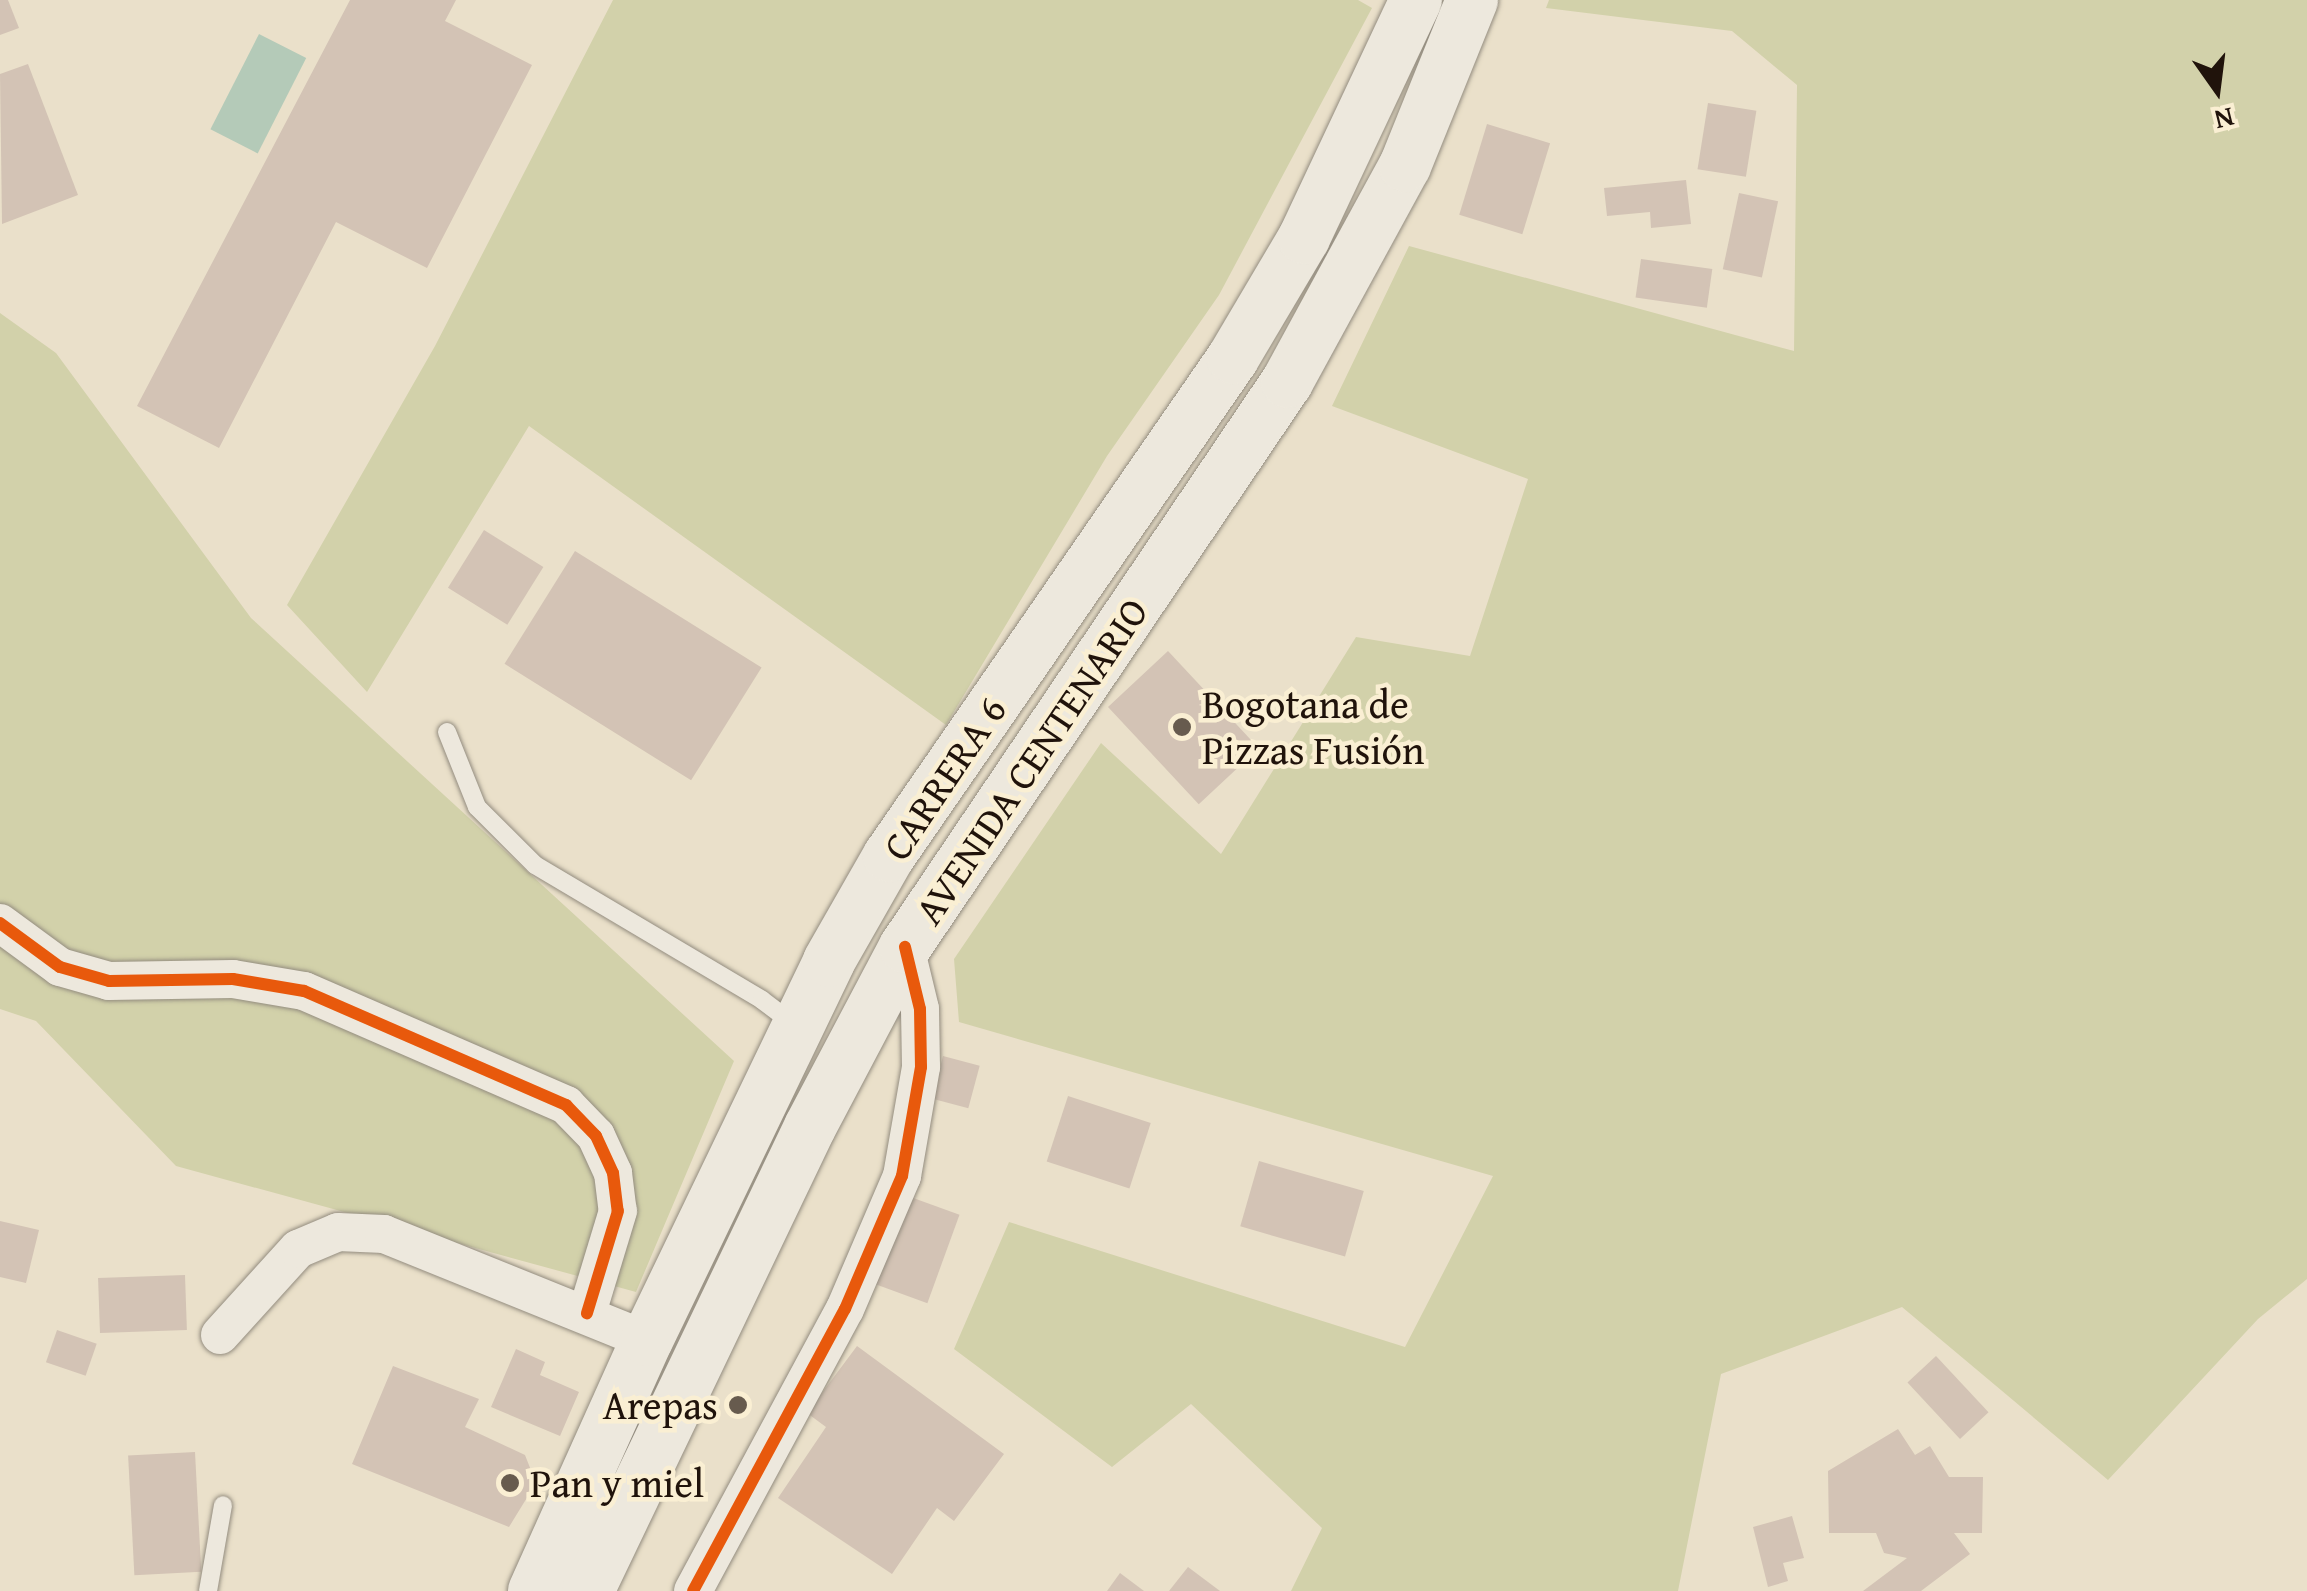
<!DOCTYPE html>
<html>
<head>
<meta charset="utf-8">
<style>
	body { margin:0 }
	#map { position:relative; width:2307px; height:1591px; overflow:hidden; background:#eae0ca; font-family:"Gentium Book Plus",serif }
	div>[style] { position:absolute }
	.green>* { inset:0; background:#d2d1aa }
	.water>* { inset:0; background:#b4cab8; transform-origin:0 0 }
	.building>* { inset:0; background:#d3c3b5; transform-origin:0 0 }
	.roads { filter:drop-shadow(0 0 2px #938c7f) drop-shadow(0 0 2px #938c7f) }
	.service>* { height:18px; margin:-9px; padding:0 9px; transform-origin:9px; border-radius:9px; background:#ede8dd }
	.minor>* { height:38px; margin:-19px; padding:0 19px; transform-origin:19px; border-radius:19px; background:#ede8dd }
	.secondary>* { height:52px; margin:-26px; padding:0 26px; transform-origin:26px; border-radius:26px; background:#ede8dd }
	.cycleway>* { height:12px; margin:-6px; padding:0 6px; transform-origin:6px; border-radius:6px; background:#e8590c }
	.dots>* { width:28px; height:28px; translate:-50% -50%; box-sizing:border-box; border:5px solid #faefd3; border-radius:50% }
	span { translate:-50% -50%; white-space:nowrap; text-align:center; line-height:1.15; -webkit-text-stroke:9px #faefd3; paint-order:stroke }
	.poi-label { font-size:40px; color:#20130b }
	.left { translate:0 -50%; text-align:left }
	.right { translate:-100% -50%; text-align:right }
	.street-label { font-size:40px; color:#20130b }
	.north { position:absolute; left:2167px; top:40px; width:100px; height:100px; -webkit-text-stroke:8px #faefd3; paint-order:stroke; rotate:166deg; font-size:28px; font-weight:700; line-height:40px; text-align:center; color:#20130b }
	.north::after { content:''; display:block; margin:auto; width:35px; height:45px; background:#20130b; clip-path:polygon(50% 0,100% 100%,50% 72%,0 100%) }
</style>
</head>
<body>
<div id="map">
	<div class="green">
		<div style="clip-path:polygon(613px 0,1358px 0,1372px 8px,1219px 295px,1107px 456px,946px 725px,529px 426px,367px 692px,287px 605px,435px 346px)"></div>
		<div style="clip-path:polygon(1549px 0,2307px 0,2307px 1279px,2258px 1319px,2108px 1480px,1902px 1307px,1721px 1374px,1678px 1591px,1291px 1591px,1322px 1528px,1191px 1404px,1112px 1467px,954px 1349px,1009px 1222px,1405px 1347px,1493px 1176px,959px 1022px,954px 959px,1101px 743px,1221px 854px,1356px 637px,1470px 656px,1528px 479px,1332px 406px,1409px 246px,1794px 351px,1797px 85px,1732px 31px,1546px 8px)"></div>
		<div style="clip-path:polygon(0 313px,56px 353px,251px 618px,734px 1061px,636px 1292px,176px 1166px,36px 1021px,0 1009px)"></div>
	</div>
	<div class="water">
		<div style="left:259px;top:34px;width:53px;height:107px;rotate:27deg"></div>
	</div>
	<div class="building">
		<div style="clip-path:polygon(0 0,8px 0,19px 28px,0 35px)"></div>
		<div style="clip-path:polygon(350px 0,456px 0,445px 21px,532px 65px,427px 268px,336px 222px,219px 448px,137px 406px)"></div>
		<div style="clip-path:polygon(28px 64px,78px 195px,2px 224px,0 74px)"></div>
		<div style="left:1708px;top:103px;width:49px;height:67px;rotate:9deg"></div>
		<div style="left:1487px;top:124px;width:66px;height:95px;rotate:17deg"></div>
		<div style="clip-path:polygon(1686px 180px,1691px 224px,1651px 228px,1650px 212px,1607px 216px,1604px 188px)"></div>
		<div style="left:1739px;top:193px;width:40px;height:78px;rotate:12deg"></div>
		<div style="left:1641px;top:259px;width:72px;height:39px;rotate:8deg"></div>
		<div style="left:484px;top:530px;width:70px;height:68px;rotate:32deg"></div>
		<div style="left:575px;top:551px;width:220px;height:133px;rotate:32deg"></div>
		<div style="left:1168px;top:651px;width:133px;height:82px;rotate:47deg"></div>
		<div style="left:943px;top:1056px;width:38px;height:44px;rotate:15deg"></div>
		<div style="left:1068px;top:1096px;width:87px;height:69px;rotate:18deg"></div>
		<div style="left:1259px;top:1161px;width:109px;height:68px;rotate:16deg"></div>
		<div style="left:905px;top:1195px;width:58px;height:94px;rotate:20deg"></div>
		<div style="clip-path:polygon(0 1221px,39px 1230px,26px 1283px,0 1277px)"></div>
		<div style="left:185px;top:1275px;width:55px;height:87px;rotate:88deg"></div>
		<div style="left:57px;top:1330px;width:42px;height:34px;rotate:19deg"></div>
		<div style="clip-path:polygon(857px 1346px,1004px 1454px,954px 1521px,937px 1508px,892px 1574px,778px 1498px,826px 1427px,807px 1413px)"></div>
		<div style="clip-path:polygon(516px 1349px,545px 1362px,540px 1375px,579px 1392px,560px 1436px,491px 1407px)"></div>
		<div style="left:1936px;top:1356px;width:77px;height:39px;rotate:47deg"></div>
		<div style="clip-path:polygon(393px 1366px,479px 1399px,465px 1427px,525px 1455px,536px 1483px,509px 1527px,352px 1464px)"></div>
		<div style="clip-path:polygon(1898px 1429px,1915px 1455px,1930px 1446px,1949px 1477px,1983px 1477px,1982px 1533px,1954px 1533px,1970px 1554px,1921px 1591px,1863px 1591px,1907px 1558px,1884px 1553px,1876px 1533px,1829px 1533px,1828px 1471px)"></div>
		<div style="left:195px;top:1452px;width:120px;height:67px;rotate:87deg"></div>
		<div style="clip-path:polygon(1792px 1516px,1804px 1558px,1783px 1563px,1788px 1581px,1768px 1587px,1753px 1527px)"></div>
		<div style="clip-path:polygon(1188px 1567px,1220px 1591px,1169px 1591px)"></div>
		<div style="clip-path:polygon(1120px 1573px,1144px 1591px,1107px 1591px)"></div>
	</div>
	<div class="roads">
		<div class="service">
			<div style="left:447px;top:732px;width:81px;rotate:68.2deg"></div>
			<div style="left:477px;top:807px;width:82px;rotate:45deg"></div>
			<div style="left:535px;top:865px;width:264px;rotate:30.7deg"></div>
			<div style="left:762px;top:1000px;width:38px;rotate:37deg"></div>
			<div style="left:208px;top:1591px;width:87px;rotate:-80.1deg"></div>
		</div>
		<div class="minor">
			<div style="left:0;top:923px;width:74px;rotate:36.3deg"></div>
			<div style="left:60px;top:967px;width:51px;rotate:15.9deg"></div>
			<div style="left:109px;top:981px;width:124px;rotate:-0.9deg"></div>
			<div style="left:233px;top:979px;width:72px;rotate:9.6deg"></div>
			<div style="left:304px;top:991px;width:286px;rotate:23.5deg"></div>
			<div style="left:566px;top:1105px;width:43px;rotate:45.9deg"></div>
			<div style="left:596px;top:1136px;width:41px;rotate:65.3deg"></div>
			<div style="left:613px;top:1173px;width:38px;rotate:83deg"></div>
			<div style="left:618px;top:1211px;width:107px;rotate:106.9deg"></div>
			<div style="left:220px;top:1335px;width:116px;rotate:-47.8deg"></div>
			<div style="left:298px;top:1249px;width:43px;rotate:-23deg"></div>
			<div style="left:338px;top:1232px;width:46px;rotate:2.5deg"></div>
			<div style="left:384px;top:1234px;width:284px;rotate:22deg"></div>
			<div style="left:693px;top:1591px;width:320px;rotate:-61.7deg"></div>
			<div style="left:845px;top:1309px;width:145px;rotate:-66.8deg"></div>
			<div style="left:902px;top:1176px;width:111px;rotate:-80.1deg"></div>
			<div style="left:921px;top:1067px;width:58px;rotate:-91deg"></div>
			<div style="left:920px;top:1009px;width:64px;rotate:-103.6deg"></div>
		</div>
		<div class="secondary">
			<div style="left:534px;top:1591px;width:275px;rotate:-65.8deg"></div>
			<div style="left:647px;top:1340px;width:420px;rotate:-64.3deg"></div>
			<div style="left:829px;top:961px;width:121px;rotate:-60.3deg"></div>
			<div style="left:889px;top:856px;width:605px;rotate:-55.36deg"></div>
			<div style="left:1233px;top:358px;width:139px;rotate:-59.4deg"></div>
			<div style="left:1304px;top:238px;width:263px;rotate:-64.8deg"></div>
			<div style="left:588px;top:1591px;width:514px;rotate:-64.43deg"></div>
			<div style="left:810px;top:1127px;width:204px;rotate:-62.2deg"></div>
			<div style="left:905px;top:947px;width:682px;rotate:-55.94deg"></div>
			<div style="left:1287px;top:382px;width:246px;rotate:-61.4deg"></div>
			<div style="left:1405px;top:166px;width:179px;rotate:-68deg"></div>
		</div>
	</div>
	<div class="cycleway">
		<div style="left:0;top:923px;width:74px;rotate:36.3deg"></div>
		<div style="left:60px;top:967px;width:51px;rotate:15.9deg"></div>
		<div style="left:109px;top:981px;width:124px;rotate:-0.9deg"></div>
		<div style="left:233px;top:979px;width:72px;rotate:9.6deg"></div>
		<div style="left:304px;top:991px;width:286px;rotate:23.5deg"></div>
		<div style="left:566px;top:1105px;width:43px;rotate:45.9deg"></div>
		<div style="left:596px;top:1136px;width:41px;rotate:65.3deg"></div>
		<div style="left:613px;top:1173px;width:38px;rotate:83deg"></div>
		<div style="left:618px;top:1211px;width:107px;rotate:106.9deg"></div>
		<div style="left:693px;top:1591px;width:320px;rotate:-61.7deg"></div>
		<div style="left:845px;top:1309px;width:145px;rotate:-66.8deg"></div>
		<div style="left:902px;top:1176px;width:111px;rotate:-80.1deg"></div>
		<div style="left:921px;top:1067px;width:58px;rotate:-91deg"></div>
		<div style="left:920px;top:1009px;width:64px;rotate:-103.6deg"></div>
	</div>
	<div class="dots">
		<div style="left:1182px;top:727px;background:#675b4e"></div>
		<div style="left:738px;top:1405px;background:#675b4e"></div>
		<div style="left:510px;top:1483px;background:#675b4e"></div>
	</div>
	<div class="poi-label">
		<span class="left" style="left:1202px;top:727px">Bogotana de<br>Pizzas Fusión</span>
		<span class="right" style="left:718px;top:1405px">Arepas</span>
		<span class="left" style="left:530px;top:1483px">Pan y miel</span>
	</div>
	<div class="street-label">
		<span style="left:1031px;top:761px;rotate:-56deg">AVENIDA CENTENARIO</span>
		<span style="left:944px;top:778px;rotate:-56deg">CARRERA 6</span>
	</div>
	<div class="north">N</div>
</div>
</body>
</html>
